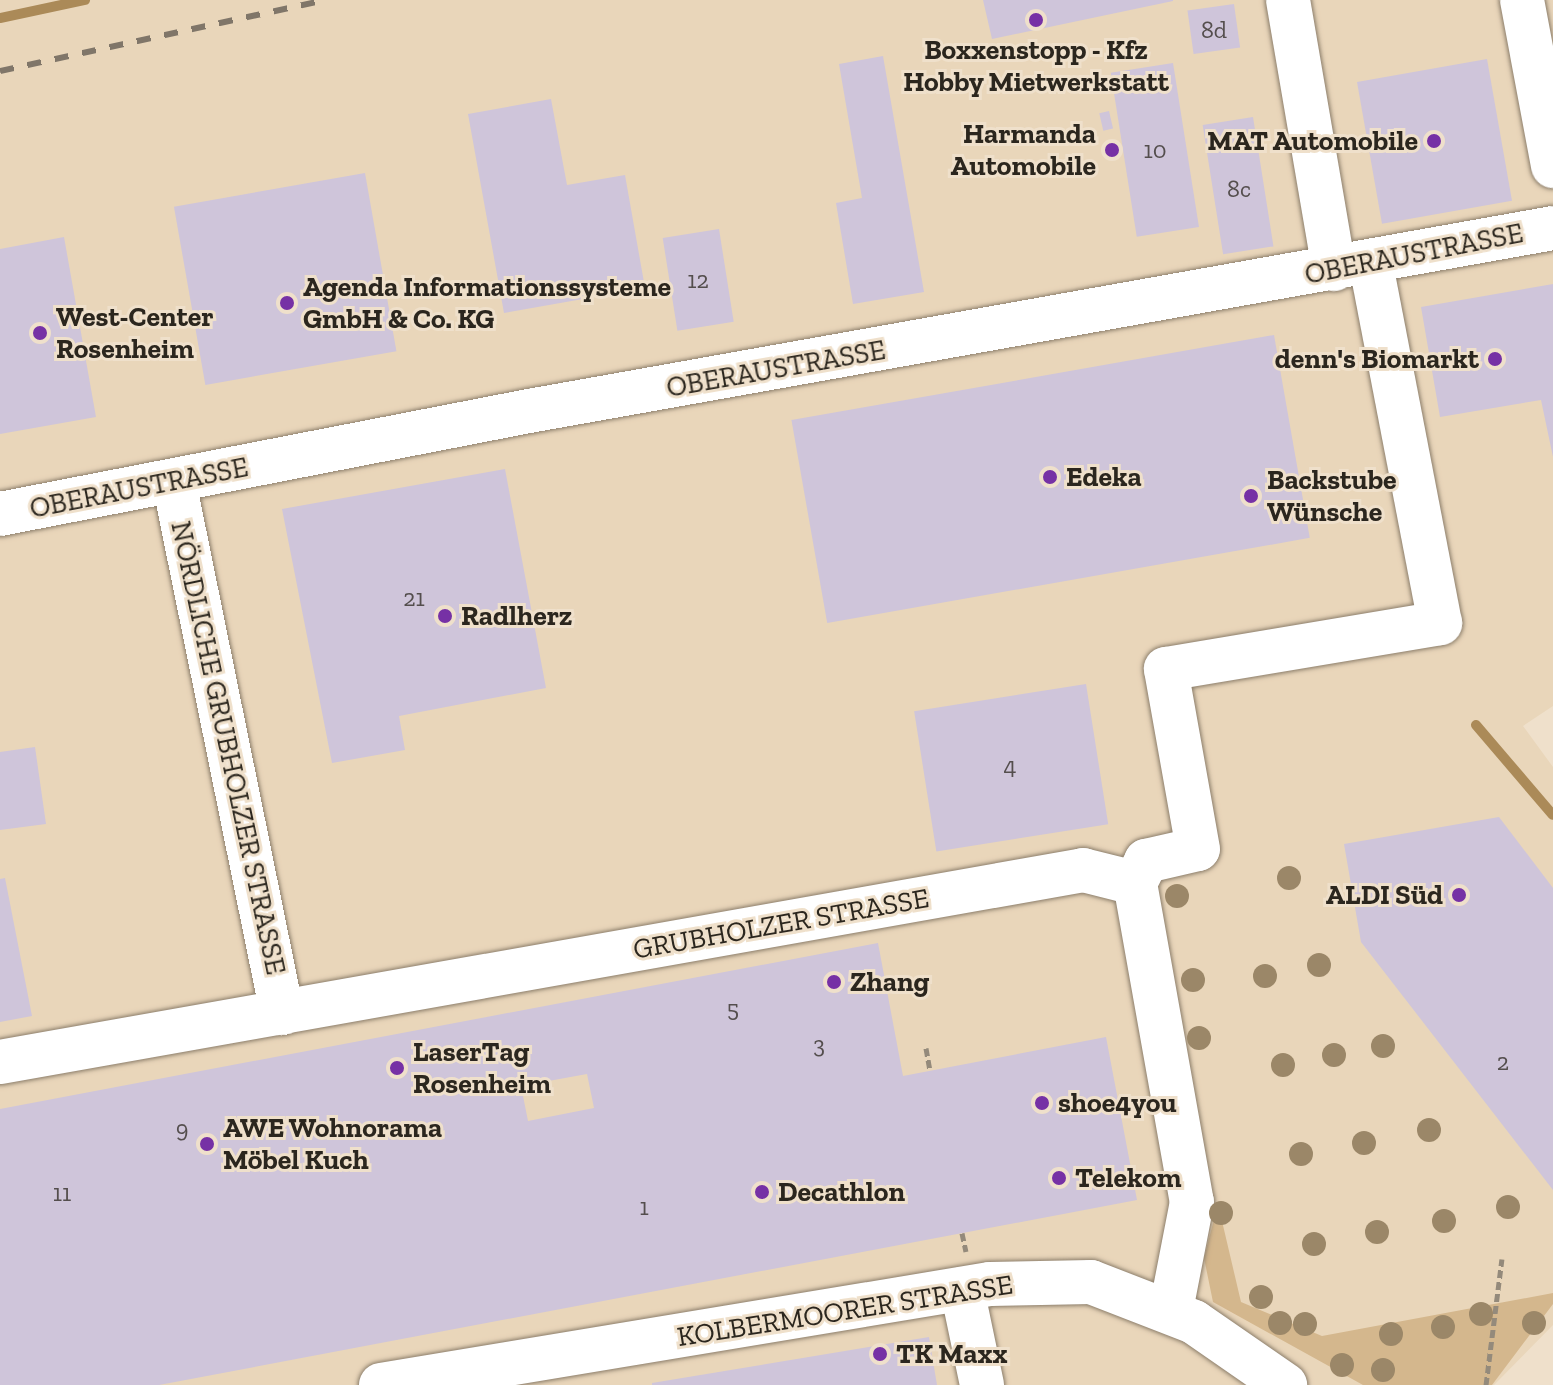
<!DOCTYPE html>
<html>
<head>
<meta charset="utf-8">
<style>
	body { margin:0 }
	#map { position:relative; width:1553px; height:1385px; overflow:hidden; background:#efe0cb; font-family:"Zilla Slab",serif }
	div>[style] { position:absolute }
	.built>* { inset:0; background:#e9d6ba }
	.green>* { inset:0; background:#d4b78d }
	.stream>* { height:10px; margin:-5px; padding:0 5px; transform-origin:5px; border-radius:5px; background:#ab8a58 }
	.building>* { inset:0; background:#cfc5da; transform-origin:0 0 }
	.path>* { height:5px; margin-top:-2.5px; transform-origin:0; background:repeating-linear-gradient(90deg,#948a7b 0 8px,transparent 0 12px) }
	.roads { filter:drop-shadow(0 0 2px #8c7e6b) drop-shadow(0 0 2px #8c7e6b) }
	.minor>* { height:44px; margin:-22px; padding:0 22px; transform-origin:22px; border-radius:22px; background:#fff }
	.rail>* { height:6px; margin-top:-3px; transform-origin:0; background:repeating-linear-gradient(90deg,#807669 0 14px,transparent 0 28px) }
	.trees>* { width:24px; height:24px; margin:-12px; border-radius:50%; background:#9b8768 }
	.dots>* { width:22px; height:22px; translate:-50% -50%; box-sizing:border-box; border:4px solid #efe0cb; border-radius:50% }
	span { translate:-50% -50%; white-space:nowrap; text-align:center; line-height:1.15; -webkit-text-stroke:6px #efe0cb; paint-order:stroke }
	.number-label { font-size:24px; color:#544e4d }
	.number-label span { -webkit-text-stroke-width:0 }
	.poi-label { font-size:28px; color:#2b261e; font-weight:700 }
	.right { translate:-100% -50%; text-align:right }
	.left { translate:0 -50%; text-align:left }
	.street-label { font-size:28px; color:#2b261e }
</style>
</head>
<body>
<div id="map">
	<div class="built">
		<div style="clip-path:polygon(0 0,1553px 0,1553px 706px,1523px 726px,1553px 767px,1553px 1325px,1494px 1385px,0 1385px)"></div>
	</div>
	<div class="green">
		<div style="clip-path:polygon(1218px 1204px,1241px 1302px,1322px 1336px,1553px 1293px,1553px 1304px,1492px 1385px,1363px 1385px,1213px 1302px,1204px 1258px)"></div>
	</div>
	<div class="stream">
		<div style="left:0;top:18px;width:87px;rotate:-12deg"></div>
		<div style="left:1476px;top:725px;width:118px;rotate:49.5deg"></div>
	</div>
	<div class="building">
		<div style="clip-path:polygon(983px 0,1173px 0,1173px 1px,992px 39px)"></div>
		<div style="left:1234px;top:4px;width:44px;height:47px;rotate:82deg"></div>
		<div style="clip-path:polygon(883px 56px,924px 292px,853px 304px,836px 203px,862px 198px,839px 64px)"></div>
		<div style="left:1487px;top:59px;width:144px;height:132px;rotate:80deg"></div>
		<div style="left:1173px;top:63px;width:166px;height:63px;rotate:81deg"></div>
		<div style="clip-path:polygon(551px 99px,567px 185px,625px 175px,645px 288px,504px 313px,468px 114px)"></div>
		<div style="left:1109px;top:111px;width:18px;height:10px;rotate:77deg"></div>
		<div style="left:1253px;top:117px;width:131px;height:51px;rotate:81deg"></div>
		<div style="left:365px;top:173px;width:181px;height:194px;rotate:80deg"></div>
		<div style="left:719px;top:229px;width:94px;height:57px;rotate:81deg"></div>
		<div style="clip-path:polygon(64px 237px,96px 417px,0 434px,0 249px)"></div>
		<div style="clip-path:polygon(1553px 284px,1553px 457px,1541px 400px,1440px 417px,1421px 307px)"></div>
		<div style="left:1274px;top:335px;width:206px;height:490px;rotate:80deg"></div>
		<div style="clip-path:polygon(505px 469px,546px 688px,399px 716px,405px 750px,332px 763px,282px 509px)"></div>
		<div style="left:1086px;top:684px;width:142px;height:174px;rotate:81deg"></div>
		<div style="clip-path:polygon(35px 747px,46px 824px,0 830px,0 752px)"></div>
		<div style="clip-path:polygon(1499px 817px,1553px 888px,1553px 1190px,1361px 942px,1344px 844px)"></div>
		<div style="clip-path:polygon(5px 878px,32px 1016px,0 1022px,0 879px)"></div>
		<div style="clip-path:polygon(evenodd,878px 943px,903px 1076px,1106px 1037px,1137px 1200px,159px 1385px,0 1385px,0 1109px,878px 943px,587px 1074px,594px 1108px,528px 1121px,521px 1086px,587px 1074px)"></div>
		<div style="clip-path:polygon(929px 1337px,937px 1385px,652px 1385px,652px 1383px)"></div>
	</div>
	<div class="path">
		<div style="left:926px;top:1048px;width:23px;rotate:80deg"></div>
		<div style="left:962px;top:1233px;width:19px;rotate:78deg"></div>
		<div style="left:1486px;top:1385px;width:127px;rotate:-82.8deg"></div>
	</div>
	<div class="roads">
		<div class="minor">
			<div style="left:1288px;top:0;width:273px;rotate:80.3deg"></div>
			<div style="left:1522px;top:0;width:169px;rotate:79.4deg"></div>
			<div style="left:174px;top:482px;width:542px;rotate:78.5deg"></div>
			<div style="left:0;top:514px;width:539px;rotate:-11.02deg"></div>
			<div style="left:529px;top:411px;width:1040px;rotate:-10.13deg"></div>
			<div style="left:1135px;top:883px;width:25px;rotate:-63deg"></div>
			<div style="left:1146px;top:861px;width:53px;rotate:-13deg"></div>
			<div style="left:1198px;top:849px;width:183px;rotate:-100.1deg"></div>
			<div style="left:1166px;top:669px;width:278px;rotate:-9.5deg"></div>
			<div style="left:1440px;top:623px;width:367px;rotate:-100.9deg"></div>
			<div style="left:0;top:1062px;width:1100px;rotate:-10.05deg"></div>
			<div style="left:1083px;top:870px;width:54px;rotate:14deg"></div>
			<div style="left:1135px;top:883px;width:324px;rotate:79.9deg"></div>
			<div style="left:1192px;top:1202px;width:110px;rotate:101deg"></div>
			<div style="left:962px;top:1289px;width:98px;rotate:78.2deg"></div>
			<div style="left:381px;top:1385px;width:617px;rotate:-9.42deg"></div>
			<div style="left:990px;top:1284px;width:101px;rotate:-1.1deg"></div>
			<div style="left:1091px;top:1282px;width:110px;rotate:21.2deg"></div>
			<div style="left:1194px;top:1322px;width:111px;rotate:34.7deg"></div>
		</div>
	</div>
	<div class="rail">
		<div style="left:0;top:71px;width:334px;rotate:-12.3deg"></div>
	</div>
	<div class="trees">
		<div style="left:1289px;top:878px"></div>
		<div style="left:1177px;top:896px"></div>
		<div style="left:1319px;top:965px"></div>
		<div style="left:1265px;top:976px"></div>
		<div style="left:1193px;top:980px"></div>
		<div style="left:1199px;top:1038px"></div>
		<div style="left:1383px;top:1046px"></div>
		<div style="left:1334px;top:1055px"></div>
		<div style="left:1283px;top:1065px"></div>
		<div style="left:1429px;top:1130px"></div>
		<div style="left:1364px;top:1143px"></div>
		<div style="left:1301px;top:1154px"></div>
		<div style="left:1508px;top:1207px"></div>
		<div style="left:1221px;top:1213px"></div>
		<div style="left:1444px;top:1221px"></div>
		<div style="left:1377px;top:1232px"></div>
		<div style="left:1314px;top:1244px"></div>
		<div style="left:1261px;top:1297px"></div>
		<div style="left:1481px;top:1314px"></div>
		<div style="left:1280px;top:1323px"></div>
		<div style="left:1534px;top:1323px"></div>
		<div style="left:1305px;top:1324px"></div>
		<div style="left:1443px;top:1327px"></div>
		<div style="left:1391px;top:1334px"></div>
		<div style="left:1342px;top:1365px"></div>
		<div style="left:1383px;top:1370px"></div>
	</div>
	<div class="dots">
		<div style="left:1036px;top:20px;background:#7631a5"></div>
		<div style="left:1434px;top:141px;background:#7631a5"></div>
		<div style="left:1112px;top:150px;background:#7631a5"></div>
		<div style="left:287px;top:303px;background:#7631a5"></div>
		<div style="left:40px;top:333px;background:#7631a5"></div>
		<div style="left:1495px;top:359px;background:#7631a5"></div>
		<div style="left:1050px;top:477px;background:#7631a5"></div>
		<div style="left:1251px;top:496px;background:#7631a5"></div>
		<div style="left:445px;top:616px;background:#7631a5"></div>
		<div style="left:1459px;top:895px;background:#7631a5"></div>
		<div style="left:834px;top:982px;background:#7631a5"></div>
		<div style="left:397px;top:1068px;background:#7631a5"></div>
		<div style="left:1042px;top:1103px;background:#7631a5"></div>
		<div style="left:207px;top:1144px;background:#7631a5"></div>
		<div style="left:1059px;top:1178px;background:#7631a5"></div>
		<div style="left:762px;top:1192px;background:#7631a5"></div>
		<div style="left:880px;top:1354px;background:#7631a5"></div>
	</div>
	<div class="number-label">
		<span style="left:1214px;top:30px">8d</span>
		<span style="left:1155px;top:150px">10</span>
		<span style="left:1239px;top:189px">8c</span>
		<span style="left:698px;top:280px">12</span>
		<span style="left:414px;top:598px">21</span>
		<span style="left:1010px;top:766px">4</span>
		<span style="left:733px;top:1009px">5</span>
		<span style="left:819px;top:1045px">3</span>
		<span style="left:1503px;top:1062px">2</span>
		<span style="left:182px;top:1129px">9</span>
		<span style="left:62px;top:1193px">11</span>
		<span style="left:644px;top:1207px">1</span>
	</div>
	<div class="poi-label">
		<span style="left:1036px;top:66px">Boxxenstopp - Kfz<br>Hobby Mietwerkstatt</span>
		<span class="right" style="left:1096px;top:150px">Harmanda<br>Automobile</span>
		<span class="right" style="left:1418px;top:141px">MAT Automobile</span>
		<span class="left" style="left:303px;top:303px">Agenda Informationssysteme<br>GmbH &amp; Co. KG</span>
		<span class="left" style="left:56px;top:333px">West-Center<br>Rosenheim</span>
		<span class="right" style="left:1479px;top:359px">denn's Biomarkt</span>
		<span class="left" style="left:1066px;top:477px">Edeka</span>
		<span class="left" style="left:1267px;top:496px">Backstube<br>Wünsche</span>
		<span class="left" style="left:461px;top:616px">Radlherz</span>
		<span class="right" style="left:1443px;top:895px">ALDI Süd</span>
		<span class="left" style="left:850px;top:982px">Zhang</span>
		<span class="left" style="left:413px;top:1068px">LaserTag<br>Rosenheim</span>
		<span class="left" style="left:1058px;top:1103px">shoe4you</span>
		<span class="left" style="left:223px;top:1144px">AWE Wohnorama<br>Möbel Kuch</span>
		<span class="left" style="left:1075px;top:1178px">Telekom</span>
		<span class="left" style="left:778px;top:1192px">Decathlon</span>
		<span class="left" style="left:896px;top:1354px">TK Maxx</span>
	</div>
	<div class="street-label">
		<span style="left:1414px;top:254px;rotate:-11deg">OBERAUSTRASSE</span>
		<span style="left:776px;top:369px;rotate:-10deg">OBERAUSTRASSE</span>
		<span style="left:139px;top:488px;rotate:-11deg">OBERAUSTRASSE</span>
		<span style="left:228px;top:748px;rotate:78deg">NÖRDLICHE GRUBHOLZER STRASSE</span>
		<span style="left:781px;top:924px;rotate:-10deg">GRUBHOLZER STRASSE</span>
		<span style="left:845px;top:1311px;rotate:-9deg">KOLBERMOORER STRASSE</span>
	</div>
</div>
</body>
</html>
